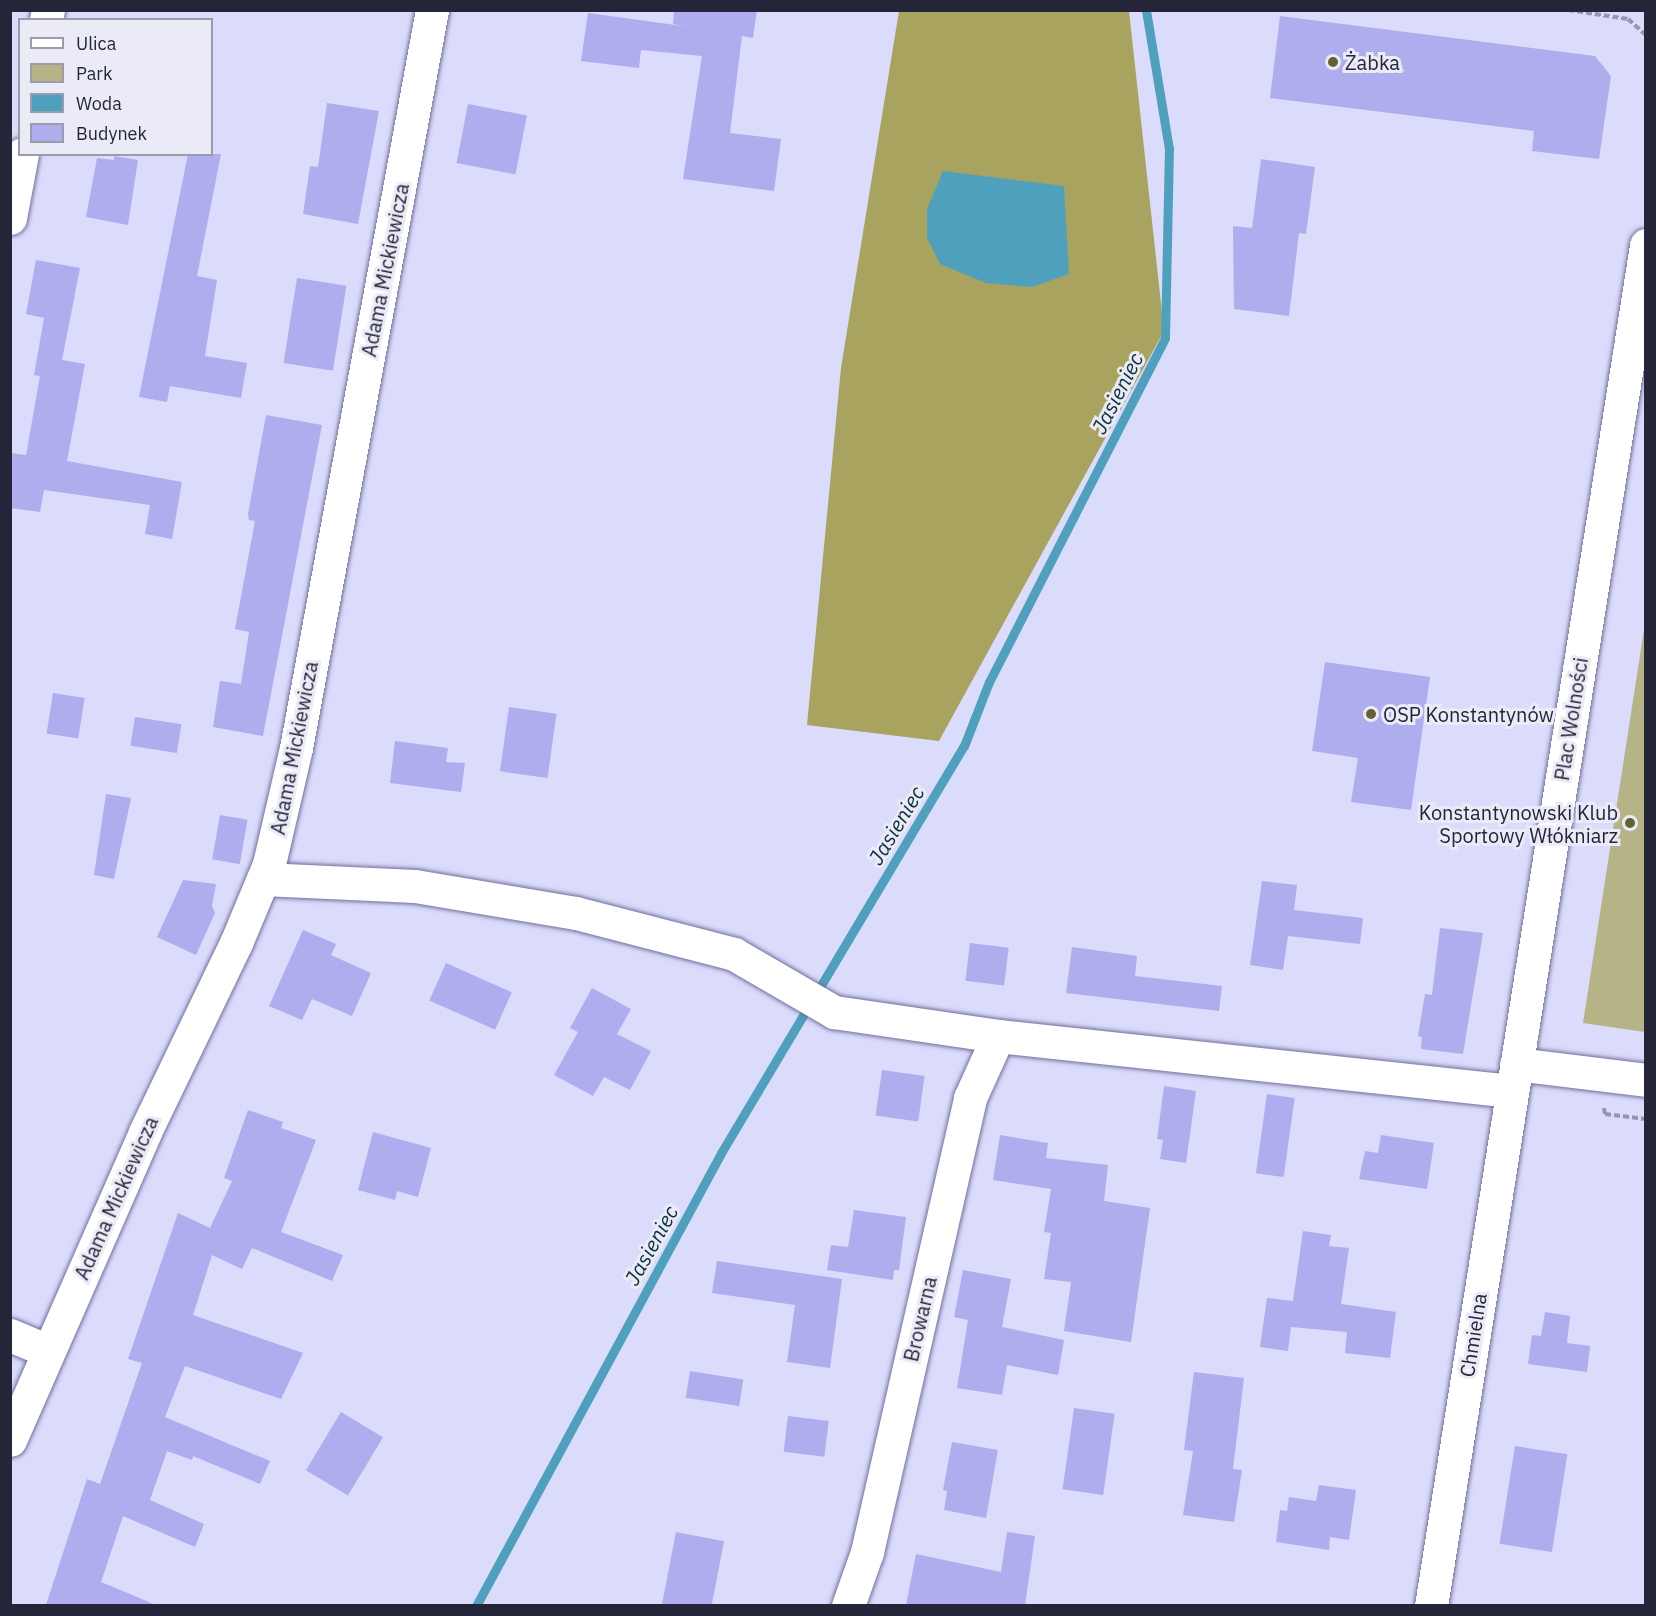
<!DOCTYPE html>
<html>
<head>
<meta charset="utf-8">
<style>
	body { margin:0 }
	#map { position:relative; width:1656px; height:1616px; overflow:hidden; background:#dbdbfc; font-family:"IBM Plex Sans",sans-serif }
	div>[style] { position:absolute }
	.green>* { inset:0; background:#b6b387 }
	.forest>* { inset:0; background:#a8a35f }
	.water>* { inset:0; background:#4fa0bd }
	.stream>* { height:9px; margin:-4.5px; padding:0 4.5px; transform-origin:4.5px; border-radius:4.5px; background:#4fa0bd }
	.building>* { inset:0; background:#aeaded; transform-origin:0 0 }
	.path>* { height:4px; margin-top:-2px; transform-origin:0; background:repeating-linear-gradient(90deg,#9696b2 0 6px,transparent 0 9px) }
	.roads { filter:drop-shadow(0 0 2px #706f9f) drop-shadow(0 0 2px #706f9f) }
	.minor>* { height:33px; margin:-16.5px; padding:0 16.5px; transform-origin:16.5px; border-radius:16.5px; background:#fff }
	.dots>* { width:16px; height:16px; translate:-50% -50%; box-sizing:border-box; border:3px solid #eaebf6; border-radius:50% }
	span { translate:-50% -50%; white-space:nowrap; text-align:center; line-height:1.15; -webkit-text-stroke:6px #eaebf6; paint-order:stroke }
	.poi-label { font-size:20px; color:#252539 }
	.left { translate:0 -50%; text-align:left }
	.right { translate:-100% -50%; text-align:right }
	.street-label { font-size:20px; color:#252539 }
	.water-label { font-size:21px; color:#0b313e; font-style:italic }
	.frame { position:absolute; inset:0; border:12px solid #252539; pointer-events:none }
	.legend { position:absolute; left:18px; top:18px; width:195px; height:138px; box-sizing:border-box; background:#eaebf6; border:2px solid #9b9caa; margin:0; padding:8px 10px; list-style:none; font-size:18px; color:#252539 }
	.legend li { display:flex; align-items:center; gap:12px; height:30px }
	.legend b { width:30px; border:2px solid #9b9caa }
</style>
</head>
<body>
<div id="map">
	<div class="green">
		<div style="clip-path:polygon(1645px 623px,1645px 1032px,1583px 1023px)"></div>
	</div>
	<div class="forest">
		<div style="clip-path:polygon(899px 11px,1129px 11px,1164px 331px,939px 741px,807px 725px,841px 368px)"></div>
	</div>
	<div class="water">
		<div style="clip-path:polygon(943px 171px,1064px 186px,1069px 274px,1032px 287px,986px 283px,940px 264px,927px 238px,927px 209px)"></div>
	</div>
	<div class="stream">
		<div style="left:476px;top:1606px;width:515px;rotate:-61.59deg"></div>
		<div style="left:721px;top:1153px;width:474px;rotate:-59.2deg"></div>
		<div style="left:964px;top:746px;width:69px;rotate:-68.7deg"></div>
		<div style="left:989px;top:682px;width:386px;rotate:-62.9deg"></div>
		<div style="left:1165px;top:338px;width:189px;rotate:-88.8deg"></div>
		<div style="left:1169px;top:149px;width:141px;rotate:-99.4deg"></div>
	</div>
	<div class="building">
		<div style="clip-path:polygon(674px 10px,757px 10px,753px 38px,742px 36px,730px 133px,781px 139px,774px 191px,683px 179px,702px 56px,641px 50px,639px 68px,581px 61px,588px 13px,690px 27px,673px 24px)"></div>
		<div style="clip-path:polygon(1280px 16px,1595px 56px,1611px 76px,1599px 159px,1532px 151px,1534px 131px,1270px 98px)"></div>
		<div style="clip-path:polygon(327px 103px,379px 111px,358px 224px,303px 214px,310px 166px,318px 167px)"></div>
		<div style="left:468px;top:104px;width:60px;height:60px;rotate:11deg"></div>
		<div style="clip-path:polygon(188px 154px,221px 154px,197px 276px,217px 280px,205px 356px,247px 363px,241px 398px,170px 386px,167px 402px,139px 397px)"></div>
		<div style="clip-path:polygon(114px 156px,138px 160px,128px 225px,86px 217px,97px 158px,114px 160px)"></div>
		<div style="clip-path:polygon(1261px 159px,1315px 167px,1306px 234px,1299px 233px,1289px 316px,1234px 309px,1233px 226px,1252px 228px)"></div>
		<div style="clip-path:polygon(36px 260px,80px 268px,62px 360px,85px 364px,67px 461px,182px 482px,172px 539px,145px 534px,150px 505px,44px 490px,40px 512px,10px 508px,10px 453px,26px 455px,40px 376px,34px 375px,44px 318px,26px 314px)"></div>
		<div style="left:297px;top:278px;width:50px;height:86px;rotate:9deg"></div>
		<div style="clip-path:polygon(266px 415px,322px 425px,263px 736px,213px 727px,220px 681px,241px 684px,249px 632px,235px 629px,255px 521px,249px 520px,248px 514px)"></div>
		<div style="clip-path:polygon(1325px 662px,1430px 677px,1411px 810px,1351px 802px,1358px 758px,1312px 751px)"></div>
		<div style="left:53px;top:693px;width:32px;height:41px;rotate:9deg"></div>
		<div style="left:509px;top:707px;width:48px;height:65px;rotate:8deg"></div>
		<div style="left:135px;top:717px;width:47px;height:29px;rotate:9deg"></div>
		<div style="clip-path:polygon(395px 741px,448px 748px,446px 762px,465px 763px,461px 792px,390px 783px)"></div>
		<div style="clip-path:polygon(106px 794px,131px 798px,114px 879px,94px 875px)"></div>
		<div style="left:220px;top:815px;width:28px;height:45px;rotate:10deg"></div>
		<div style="clip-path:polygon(183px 880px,216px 884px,212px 906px,215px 913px,196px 955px,157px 937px)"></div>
		<div style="clip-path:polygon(1262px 881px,1297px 885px,1294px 910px,1363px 918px,1360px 944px,1288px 936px,1283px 970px,1250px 965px)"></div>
		<div style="clip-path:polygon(1440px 928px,1483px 933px,1463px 1054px,1421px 1049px,1422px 1037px,1418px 1036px,1425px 994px,1432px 995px)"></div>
		<div style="clip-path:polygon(303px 930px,336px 944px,331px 955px,371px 973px,352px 1016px,312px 999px,302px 1020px,269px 1006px)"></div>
		<div style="left:970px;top:943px;width:39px;height:38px;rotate:7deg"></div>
		<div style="clip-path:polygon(1072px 947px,1137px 956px,1135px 976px,1222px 986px,1219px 1011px,1066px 993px)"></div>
		<div style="left:446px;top:963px;width:72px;height:41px;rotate:24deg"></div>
		<div style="clip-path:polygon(592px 988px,631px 1009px,617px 1034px,651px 1051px,630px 1090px,604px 1077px,593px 1096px,554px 1075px,578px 1032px,570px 1028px)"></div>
		<div style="left:882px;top:1070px;width:43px;height:46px;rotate:8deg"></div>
		<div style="clip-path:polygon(1164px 1086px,1196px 1091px,1186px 1163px,1160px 1159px,1163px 1140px,1157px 1139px)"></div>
		<div style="left:1267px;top:1094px;width:28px;height:80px;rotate:8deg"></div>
		<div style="clip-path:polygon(248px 1110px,283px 1122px,281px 1128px,316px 1140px,281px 1232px,343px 1255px,332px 1281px,252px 1248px,242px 1269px,212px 1255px,193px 1315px,303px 1353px,281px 1399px,185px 1366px,165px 1417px,270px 1461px,260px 1484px,193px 1456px,192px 1460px,167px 1451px,150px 1500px,204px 1524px,195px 1547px,123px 1516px,101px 1582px,156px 1605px,46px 1605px,87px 1479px,100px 1484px,142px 1363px,128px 1359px,178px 1213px,210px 1228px,232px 1181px,224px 1178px)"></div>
		<div style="clip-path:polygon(373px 1132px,431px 1148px,418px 1197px,397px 1191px,395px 1200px,358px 1190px)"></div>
		<div style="clip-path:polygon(1000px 1135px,1048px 1143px,1046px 1158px,1108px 1165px,1104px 1201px,1150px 1208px,1131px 1342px,1064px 1331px,1071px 1282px,1044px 1279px,1051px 1233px,1044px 1232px,1051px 1189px,993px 1180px)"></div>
		<div style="clip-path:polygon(1381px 1135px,1434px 1143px,1427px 1189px,1359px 1179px,1365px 1151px,1378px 1153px)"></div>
		<div style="clip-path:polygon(854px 1210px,906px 1217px,899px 1270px,894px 1270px,893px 1280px,827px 1270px,831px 1245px,848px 1247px)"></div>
		<div style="clip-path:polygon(1303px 1231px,1331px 1235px,1329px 1246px,1349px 1248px,1341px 1304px,1396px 1312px,1390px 1358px,1345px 1353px,1347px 1332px,1291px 1327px,1288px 1351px,1260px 1347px,1267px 1298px,1293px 1301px)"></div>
		<div style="clip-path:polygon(717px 1261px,842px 1279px,830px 1368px,787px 1362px,795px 1305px,712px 1293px)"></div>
		<div style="clip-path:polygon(963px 1270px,1011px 1279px,1002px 1327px,1064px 1340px,1058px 1375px,1007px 1365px,1002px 1395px,957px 1388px,968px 1320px,954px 1317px)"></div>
		<div style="clip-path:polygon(1545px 1312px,1570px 1316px,1567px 1343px,1590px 1346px,1587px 1372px,1528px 1364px,1532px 1335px,1541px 1336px)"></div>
		<div style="left:690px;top:1371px;width:54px;height:27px;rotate:9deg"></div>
		<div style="clip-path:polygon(1194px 1372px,1244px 1378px,1233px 1469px,1242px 1470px,1234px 1522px,1183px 1515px,1193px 1451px,1184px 1450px)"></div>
		<div style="left:1074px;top:1408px;width:41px;height:82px;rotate:8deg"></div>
		<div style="left:341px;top:1412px;width:49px;height:68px;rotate:31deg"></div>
		<div style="left:788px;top:1416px;width:41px;height:36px;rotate:7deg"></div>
		<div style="clip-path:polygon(952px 1442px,998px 1450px,986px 1518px,944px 1510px,947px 1491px,943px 1490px)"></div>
		<div style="left:1515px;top:1446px;width:53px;height:99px;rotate:9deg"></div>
		<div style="clip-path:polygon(1319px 1485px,1356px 1490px,1349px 1540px,1330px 1537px,1329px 1550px,1276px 1542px,1280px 1510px,1287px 1511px,1289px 1497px,1316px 1501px)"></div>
		<div style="left:676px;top:1532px;width:49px;height:74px;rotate:11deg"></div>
		<div style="clip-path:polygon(1007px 1532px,1035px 1536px,1025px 1605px,906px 1605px,916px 1554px,1001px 1572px)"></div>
	</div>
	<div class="path">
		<div style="left:1568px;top:10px;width:61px;rotate:8.5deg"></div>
		<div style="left:1628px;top:19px;width:24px;rotate:42deg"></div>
		<div style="left:1604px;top:1108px;width:6px;rotate:81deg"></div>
		<div style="left:1605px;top:1114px;width:41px;rotate:7deg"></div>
	</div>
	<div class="roads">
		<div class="minor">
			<div style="left:46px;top:20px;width:10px;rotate:-79deg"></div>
			<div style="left:10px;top:218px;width:65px;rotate:-79.4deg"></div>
			<div style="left:263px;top:879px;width:152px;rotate:2.6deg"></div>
			<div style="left:415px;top:886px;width:163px;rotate:9.5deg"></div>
			<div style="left:576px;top:913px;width:163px;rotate:14.5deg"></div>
			<div style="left:734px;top:954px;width:116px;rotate:30.1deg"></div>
			<div style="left:834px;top:1012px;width:166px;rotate:8.3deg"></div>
			<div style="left:998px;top:1036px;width:516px;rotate:6.12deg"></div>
			<div style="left:1516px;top:1064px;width:131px;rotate:7deg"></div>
			<div style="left:10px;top:1335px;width:41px;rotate:22.8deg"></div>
			<div style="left:10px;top:1440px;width:336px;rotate:-66.3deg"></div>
			<div style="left:145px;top:1132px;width:210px;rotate:-64.3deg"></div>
			<div style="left:236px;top:943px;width:86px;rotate:-67.3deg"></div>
			<div style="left:269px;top:864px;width:119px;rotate:-76.9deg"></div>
			<div style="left:296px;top:748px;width:750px;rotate:-79.56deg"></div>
			<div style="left:848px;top:1606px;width:57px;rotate:-70.6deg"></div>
			<div style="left:867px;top:1552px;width:466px;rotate:-77.2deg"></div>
			<div style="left:970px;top:1098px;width:68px;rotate:-65.7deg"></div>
			<div style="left:1431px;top:1606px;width:1378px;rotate:-81.02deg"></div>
		</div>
	</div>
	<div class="dots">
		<div style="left:1333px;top:62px;background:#66612e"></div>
		<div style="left:1371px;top:714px;background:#66612e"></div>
		<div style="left:1630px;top:823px;background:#66612e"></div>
	</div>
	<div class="poi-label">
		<span class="left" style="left:1345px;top:62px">Żabka</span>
		<span class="left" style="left:1383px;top:714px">OSP Konstantynów</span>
		<span class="right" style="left:1618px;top:824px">Konstantynowski Klub<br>Sportowy Włókniarz</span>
	</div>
	<div class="street-label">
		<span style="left:385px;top:270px;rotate:-79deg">Adama Mickiewicza</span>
		<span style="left:1571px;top:719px;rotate:-81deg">Plac Wolności</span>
		<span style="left:294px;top:748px;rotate:-79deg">Adama Mickiewicza</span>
		<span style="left:116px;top:1198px;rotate:-66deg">Adama Mickiewicza</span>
		<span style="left:920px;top:1319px;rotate:-77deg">Browarna</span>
		<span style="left:1473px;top:1335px;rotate:-81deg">Chmielna</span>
	</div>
	<div class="water-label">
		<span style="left:1117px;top:393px;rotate:-63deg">Jasieniec</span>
		<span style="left:896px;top:825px;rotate:-59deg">Jasieniec</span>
		<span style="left:651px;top:1245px;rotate:-61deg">Jasieniec</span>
	</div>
	<div class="frame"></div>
	<ul class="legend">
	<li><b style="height:8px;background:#fff"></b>Ulica</li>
	<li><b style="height:16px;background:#b6b387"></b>Park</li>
	<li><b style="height:16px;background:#4fa0bd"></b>Woda</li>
	<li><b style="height:16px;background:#aeaded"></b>Budynek</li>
	</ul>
</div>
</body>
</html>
